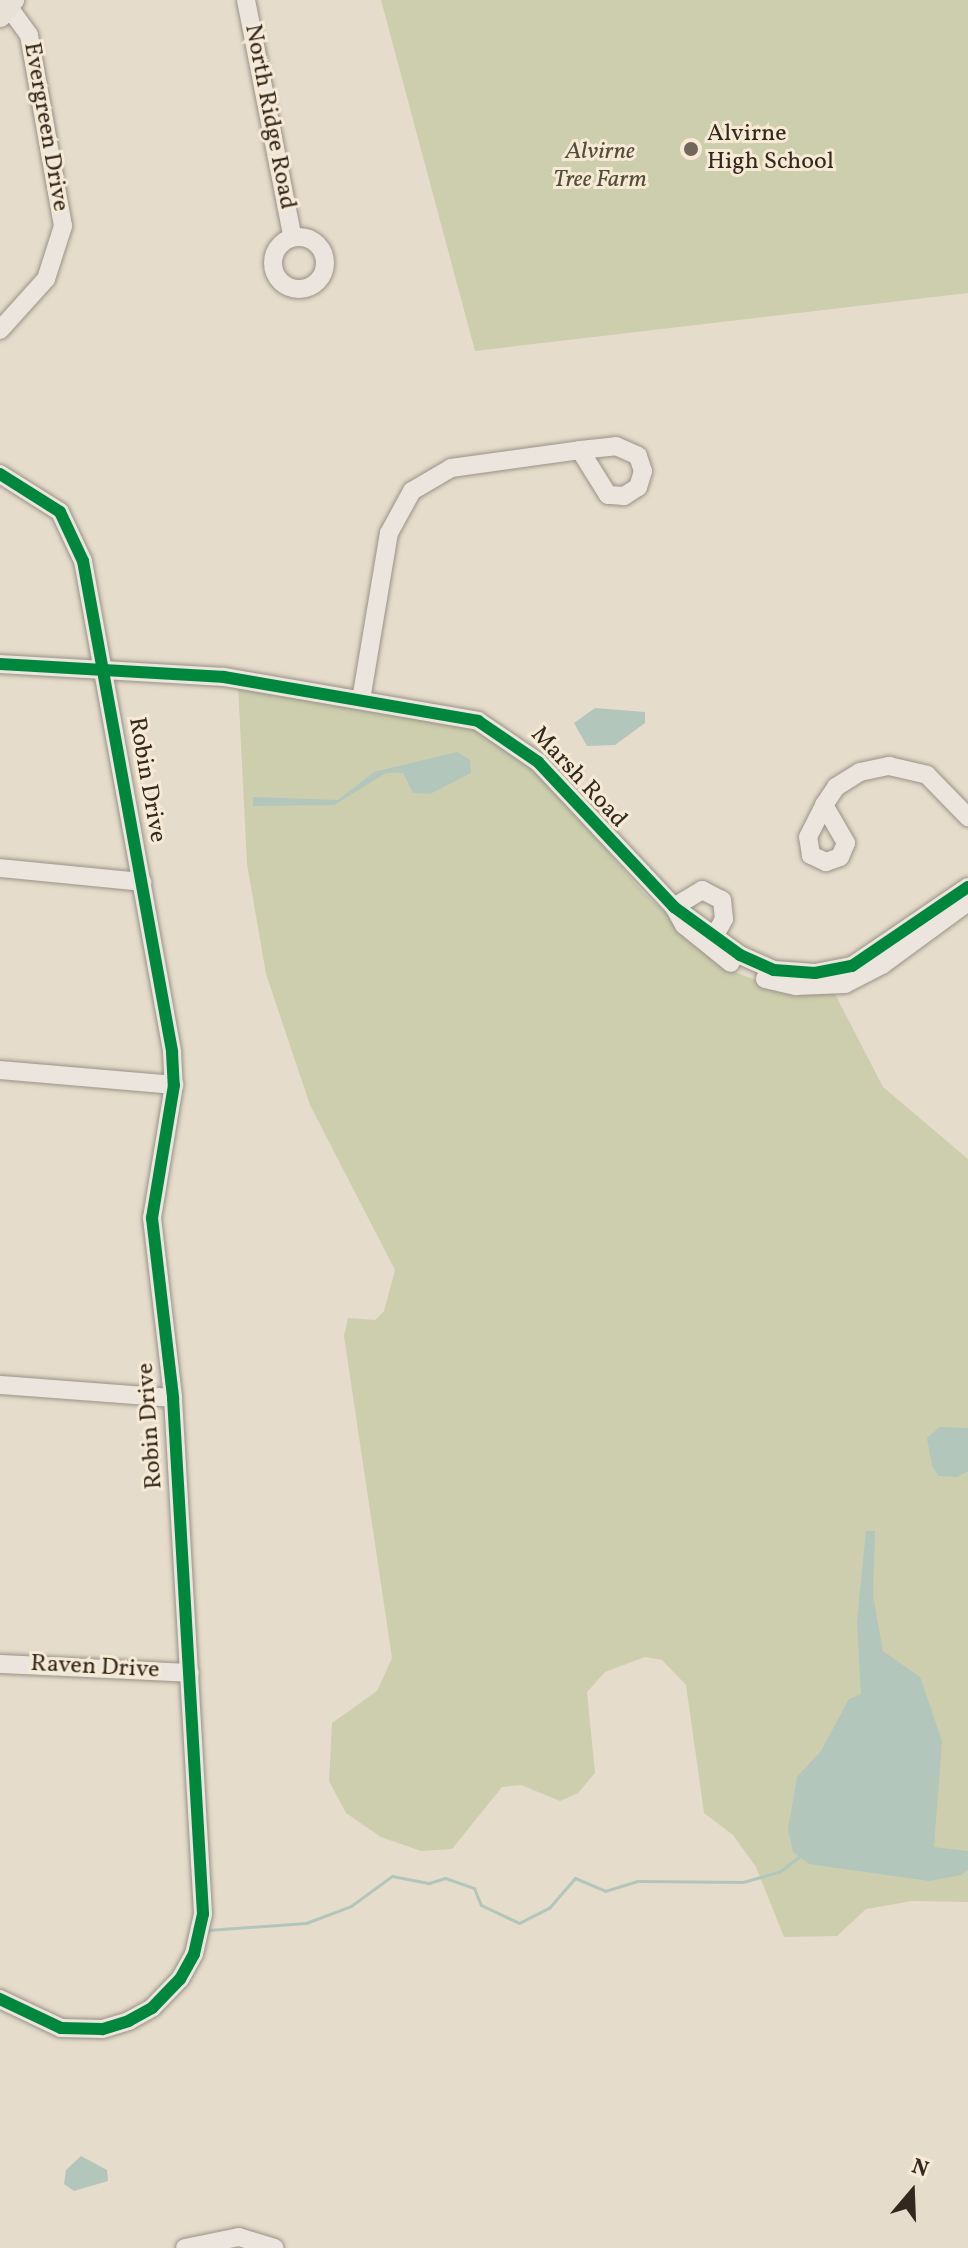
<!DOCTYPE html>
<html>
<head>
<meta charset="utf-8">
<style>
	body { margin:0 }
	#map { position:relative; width:968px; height:2248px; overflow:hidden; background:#e6dccb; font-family:Vollkorn,serif }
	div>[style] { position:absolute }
	.green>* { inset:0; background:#cccead }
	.water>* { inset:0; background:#b2c6bc }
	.stream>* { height:3px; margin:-1.5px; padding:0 1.5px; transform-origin:1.5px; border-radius:1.5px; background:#b2c6bc }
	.roads { filter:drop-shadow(0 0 2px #989287) drop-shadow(0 0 2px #989287) }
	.minor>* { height:18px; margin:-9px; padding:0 9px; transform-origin:9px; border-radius:9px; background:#ebe5dd }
	.minor>.ring { margin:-9px; padding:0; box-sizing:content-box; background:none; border:18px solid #ebe5dd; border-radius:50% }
	.major>* { height:22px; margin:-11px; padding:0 11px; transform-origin:11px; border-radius:11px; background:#e8e1d7 }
	.cycleway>* { height:12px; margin:-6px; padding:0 6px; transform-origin:6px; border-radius:6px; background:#00873e }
	.dots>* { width:22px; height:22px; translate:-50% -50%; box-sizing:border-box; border:4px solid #f7ead5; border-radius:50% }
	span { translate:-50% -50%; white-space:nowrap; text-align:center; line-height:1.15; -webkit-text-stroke:6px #f7ead5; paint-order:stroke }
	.street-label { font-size:24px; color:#32281e }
	.poi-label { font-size:24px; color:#32281e }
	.left { translate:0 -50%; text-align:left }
	.park-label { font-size:24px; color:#534e3c; font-style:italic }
	.north { position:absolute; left:872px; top:2152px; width:80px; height:80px; -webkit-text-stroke:6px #f7ead5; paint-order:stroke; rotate:19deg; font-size:22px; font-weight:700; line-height:32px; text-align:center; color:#32281e }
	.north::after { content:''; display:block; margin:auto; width:28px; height:36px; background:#32281e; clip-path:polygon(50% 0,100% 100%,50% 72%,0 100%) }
</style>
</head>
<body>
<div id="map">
	<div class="green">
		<div style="clip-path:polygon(381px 0,968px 0,968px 293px,475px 351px)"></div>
		<div style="clip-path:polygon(238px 685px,484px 729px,538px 772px,646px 895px,730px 970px,775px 988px,834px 992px,883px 1087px,968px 1159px,968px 1902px,912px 1901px,866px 1909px,837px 1936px,784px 1937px,756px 1867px,733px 1835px,704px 1813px,686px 1685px,662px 1660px,645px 1657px,605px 1672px,587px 1692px,595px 1773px,578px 1793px,560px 1801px,521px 1785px,502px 1787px,452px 1849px,421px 1851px,381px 1837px,346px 1813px,329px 1781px,332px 1723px,377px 1691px,392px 1658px,344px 1336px,348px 1318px,375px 1320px,384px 1311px,395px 1270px,310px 1105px,266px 974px,247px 864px)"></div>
	</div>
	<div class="water">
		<div style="clip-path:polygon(595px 708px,645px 712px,645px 723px,615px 745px,587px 746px,574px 723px)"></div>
		<div style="clip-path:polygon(457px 752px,470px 760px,471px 773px,430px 794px,413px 793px,403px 773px,386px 773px,334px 805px,253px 806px,253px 797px,338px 800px,374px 772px)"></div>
		<div style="clip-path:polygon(940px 1427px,968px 1428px,968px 1471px,957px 1477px,938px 1476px,932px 1465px,927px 1438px)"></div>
		<div style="clip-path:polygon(866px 1531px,875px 1531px,873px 1596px,883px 1651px,920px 1677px,942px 1741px,934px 1847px,968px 1851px,968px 1870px,961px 1875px,929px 1881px,809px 1864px,793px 1852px,788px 1829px,797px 1777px,821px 1751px,849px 1699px,861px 1694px,857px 1622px)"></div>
		<div style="clip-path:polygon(81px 2156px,107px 2170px,108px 2181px,74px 2191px,64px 2184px,66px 2170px)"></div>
	</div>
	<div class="stream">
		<div style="left:208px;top:1930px;width:98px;rotate:-4.1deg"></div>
		<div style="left:306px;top:1923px;width:48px;rotate:-20.7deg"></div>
		<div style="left:351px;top:1906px;width:51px;rotate:-36.2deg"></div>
		<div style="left:392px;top:1876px;width:38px;rotate:11deg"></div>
		<div style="left:429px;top:1883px;width:17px;rotate:-17deg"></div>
		<div style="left:445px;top:1878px;width:31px;rotate:19deg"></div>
		<div style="left:474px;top:1888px;width:18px;rotate:68deg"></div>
		<div style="left:481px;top:1905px;width:42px;rotate:25.3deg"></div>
		<div style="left:519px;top:1923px;width:34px;rotate:-27deg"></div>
		<div style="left:549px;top:1908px;width:40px;rotate:-49deg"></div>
		<div style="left:575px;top:1878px;width:33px;rotate:23deg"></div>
		<div style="left:605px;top:1891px;width:34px;rotate:-17deg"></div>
		<div style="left:637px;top:1881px;width:106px;rotate:0.5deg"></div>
		<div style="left:743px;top:1882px;width:37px;rotate:-16deg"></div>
		<div style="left:779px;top:1872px;width:25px;rotate:-37deg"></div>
	</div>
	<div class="roads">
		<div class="minor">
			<div style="left:246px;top:0;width:239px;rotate:78.9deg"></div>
			<div class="ring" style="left:273px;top:237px;width:34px;height:34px"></div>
			<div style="left:0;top:330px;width:69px;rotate:-48deg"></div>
			<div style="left:46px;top:279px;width:56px;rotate:-72.2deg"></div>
			<div style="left:63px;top:226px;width:194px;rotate:-100.1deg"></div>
			<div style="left:29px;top:35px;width:36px;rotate:-126deg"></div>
			<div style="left:0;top:474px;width:71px;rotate:32.3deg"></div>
			<div style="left:60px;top:512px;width:54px;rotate:64.9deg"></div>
			<div style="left:83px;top:561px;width:499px;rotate:79.7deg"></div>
			<div style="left:172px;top:1052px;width:33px;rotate:87deg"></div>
			<div style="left:174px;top:1085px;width:135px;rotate:99.4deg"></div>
			<div style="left:152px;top:1218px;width:181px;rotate:83.3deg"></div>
			<div style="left:173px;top:1398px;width:517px;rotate:86.67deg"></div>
			<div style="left:203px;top:1914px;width:41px;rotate:102.7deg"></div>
			<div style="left:194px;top:1954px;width:29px;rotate:119deg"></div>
			<div style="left:180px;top:1979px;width:40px;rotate:134deg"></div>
			<div style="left:152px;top:2008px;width:26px;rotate:151deg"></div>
			<div style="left:129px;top:2021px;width:28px;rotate:163deg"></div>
			<div style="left:102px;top:2029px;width:41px;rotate:-178.6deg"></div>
			<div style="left:61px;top:2028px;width:68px;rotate:-154.6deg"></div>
			<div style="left:0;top:664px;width:224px;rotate:3.3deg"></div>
			<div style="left:224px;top:677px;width:258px;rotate:9.8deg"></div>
			<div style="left:478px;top:721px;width:73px;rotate:34.3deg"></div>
			<div style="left:538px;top:762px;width:199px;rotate:46.8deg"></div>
			<div style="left:674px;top:907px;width:82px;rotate:36deg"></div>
			<div style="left:740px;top:955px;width:37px;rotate:24deg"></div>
			<div style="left:774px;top:970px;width:41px;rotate:4.2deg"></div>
			<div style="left:815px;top:973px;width:38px;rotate:-11deg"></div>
			<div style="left:852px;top:966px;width:140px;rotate:-34.3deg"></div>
			<div style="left:361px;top:700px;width:169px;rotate:-80.5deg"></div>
			<div style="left:389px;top:533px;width:48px;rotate:-61.3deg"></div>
			<div style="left:412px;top:491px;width:45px;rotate:-30.5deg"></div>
			<div style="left:451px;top:468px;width:130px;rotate:-7.9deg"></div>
			<div style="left:580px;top:450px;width:36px;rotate:-6deg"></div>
			<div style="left:616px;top:446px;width:24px;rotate:24deg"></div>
			<div style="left:638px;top:456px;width:16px;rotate:72deg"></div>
			<div style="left:643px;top:471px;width:17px;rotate:107deg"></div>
			<div style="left:638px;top:487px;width:17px;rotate:147deg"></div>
			<div style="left:624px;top:496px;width:16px;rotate:-176deg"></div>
			<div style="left:608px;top:495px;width:53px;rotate:-121.9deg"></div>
			<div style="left:824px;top:805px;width:44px;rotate:59.9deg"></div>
			<div style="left:846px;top:843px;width:15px;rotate:113deg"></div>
			<div style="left:840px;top:857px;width:15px;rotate:160deg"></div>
			<div style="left:826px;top:862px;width:17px;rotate:-155deg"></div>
			<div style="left:811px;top:855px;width:18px;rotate:-99deg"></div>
			<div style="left:808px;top:837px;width:36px;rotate:-63deg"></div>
			<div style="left:824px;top:805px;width:22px;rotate:-56deg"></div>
			<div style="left:836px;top:787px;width:28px;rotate:-32deg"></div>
			<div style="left:860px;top:772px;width:30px;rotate:-12deg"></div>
			<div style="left:889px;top:766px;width:39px;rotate:13deg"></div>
			<div style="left:927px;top:775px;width:59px;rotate:45.7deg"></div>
			<div style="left:0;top:868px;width:143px;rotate:5.6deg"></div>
			<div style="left:674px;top:907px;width:21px;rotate:61deg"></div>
			<div style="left:684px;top:925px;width:60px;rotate:39deg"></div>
			<div style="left:674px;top:907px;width:33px;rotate:-31deg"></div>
			<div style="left:702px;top:890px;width:22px;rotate:27deg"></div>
			<div style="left:722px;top:900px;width:19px;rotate:84deg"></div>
			<div style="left:724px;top:919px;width:29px;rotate:119deg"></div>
			<div style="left:765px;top:979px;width:32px;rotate:13deg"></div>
			<div style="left:796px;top:986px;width:49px;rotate:-2.3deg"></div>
			<div style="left:845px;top:984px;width:42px;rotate:-27.2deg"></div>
			<div style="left:882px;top:965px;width:107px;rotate:-36.2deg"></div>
			<div style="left:0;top:1070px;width:175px;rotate:4.9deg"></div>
			<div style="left:0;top:1385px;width:173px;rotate:4.3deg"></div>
			<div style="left:0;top:1664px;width:190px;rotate:2.7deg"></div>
			<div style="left:185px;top:2248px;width:55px;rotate:-11.5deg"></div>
			<div style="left:239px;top:2237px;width:37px;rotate:17deg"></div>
		</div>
		<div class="major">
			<div style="left:0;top:16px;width:21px;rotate:-51deg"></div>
		</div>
	</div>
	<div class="cycleway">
		<div style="left:0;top:474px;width:71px;rotate:32.3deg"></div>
		<div style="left:60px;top:512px;width:54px;rotate:64.9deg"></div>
		<div style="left:83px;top:561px;width:499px;rotate:79.7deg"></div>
		<div style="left:172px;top:1052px;width:33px;rotate:87deg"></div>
		<div style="left:174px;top:1085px;width:135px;rotate:99.4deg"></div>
		<div style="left:152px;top:1218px;width:181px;rotate:83.3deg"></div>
		<div style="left:173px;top:1398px;width:517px;rotate:86.67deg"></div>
		<div style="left:203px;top:1914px;width:41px;rotate:102.7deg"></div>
		<div style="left:194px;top:1954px;width:29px;rotate:119deg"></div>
		<div style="left:180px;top:1979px;width:40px;rotate:134deg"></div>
		<div style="left:152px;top:2008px;width:26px;rotate:151deg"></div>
		<div style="left:129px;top:2021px;width:28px;rotate:163deg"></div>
		<div style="left:102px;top:2029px;width:41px;rotate:-178.6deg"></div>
		<div style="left:61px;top:2028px;width:68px;rotate:-154.6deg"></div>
		<div style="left:0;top:664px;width:224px;rotate:3.3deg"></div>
		<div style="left:224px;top:677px;width:258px;rotate:9.8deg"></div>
		<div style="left:478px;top:721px;width:73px;rotate:34.3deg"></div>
		<div style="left:538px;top:762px;width:199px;rotate:46.8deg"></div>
		<div style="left:674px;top:907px;width:82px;rotate:36deg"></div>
		<div style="left:740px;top:955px;width:37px;rotate:24deg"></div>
		<div style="left:774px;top:970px;width:41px;rotate:4.2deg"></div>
		<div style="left:815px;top:973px;width:38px;rotate:-11deg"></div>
		<div style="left:852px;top:966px;width:140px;rotate:-34.3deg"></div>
	</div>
	<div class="dots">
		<div style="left:691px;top:149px;background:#71675b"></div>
	</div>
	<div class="street-label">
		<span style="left:269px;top:117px;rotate:79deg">North Ridge Road</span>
		<span style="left:45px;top:127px;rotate:80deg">Evergreen Drive</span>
		<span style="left:578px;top:778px;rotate:47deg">Marsh Road</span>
		<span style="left:146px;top:780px;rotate:80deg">Robin Drive</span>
		<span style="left:151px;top:1426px;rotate:-94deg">Robin Drive</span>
		<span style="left:95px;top:1668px;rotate:3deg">Raven Drive</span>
	</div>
	<div class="poi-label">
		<span class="left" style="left:707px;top:149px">Alvirne<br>High School</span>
	</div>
	<div class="park-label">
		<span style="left:600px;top:167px">Alvirne<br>Tree Farm</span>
	</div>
	<div class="north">N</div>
</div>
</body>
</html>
